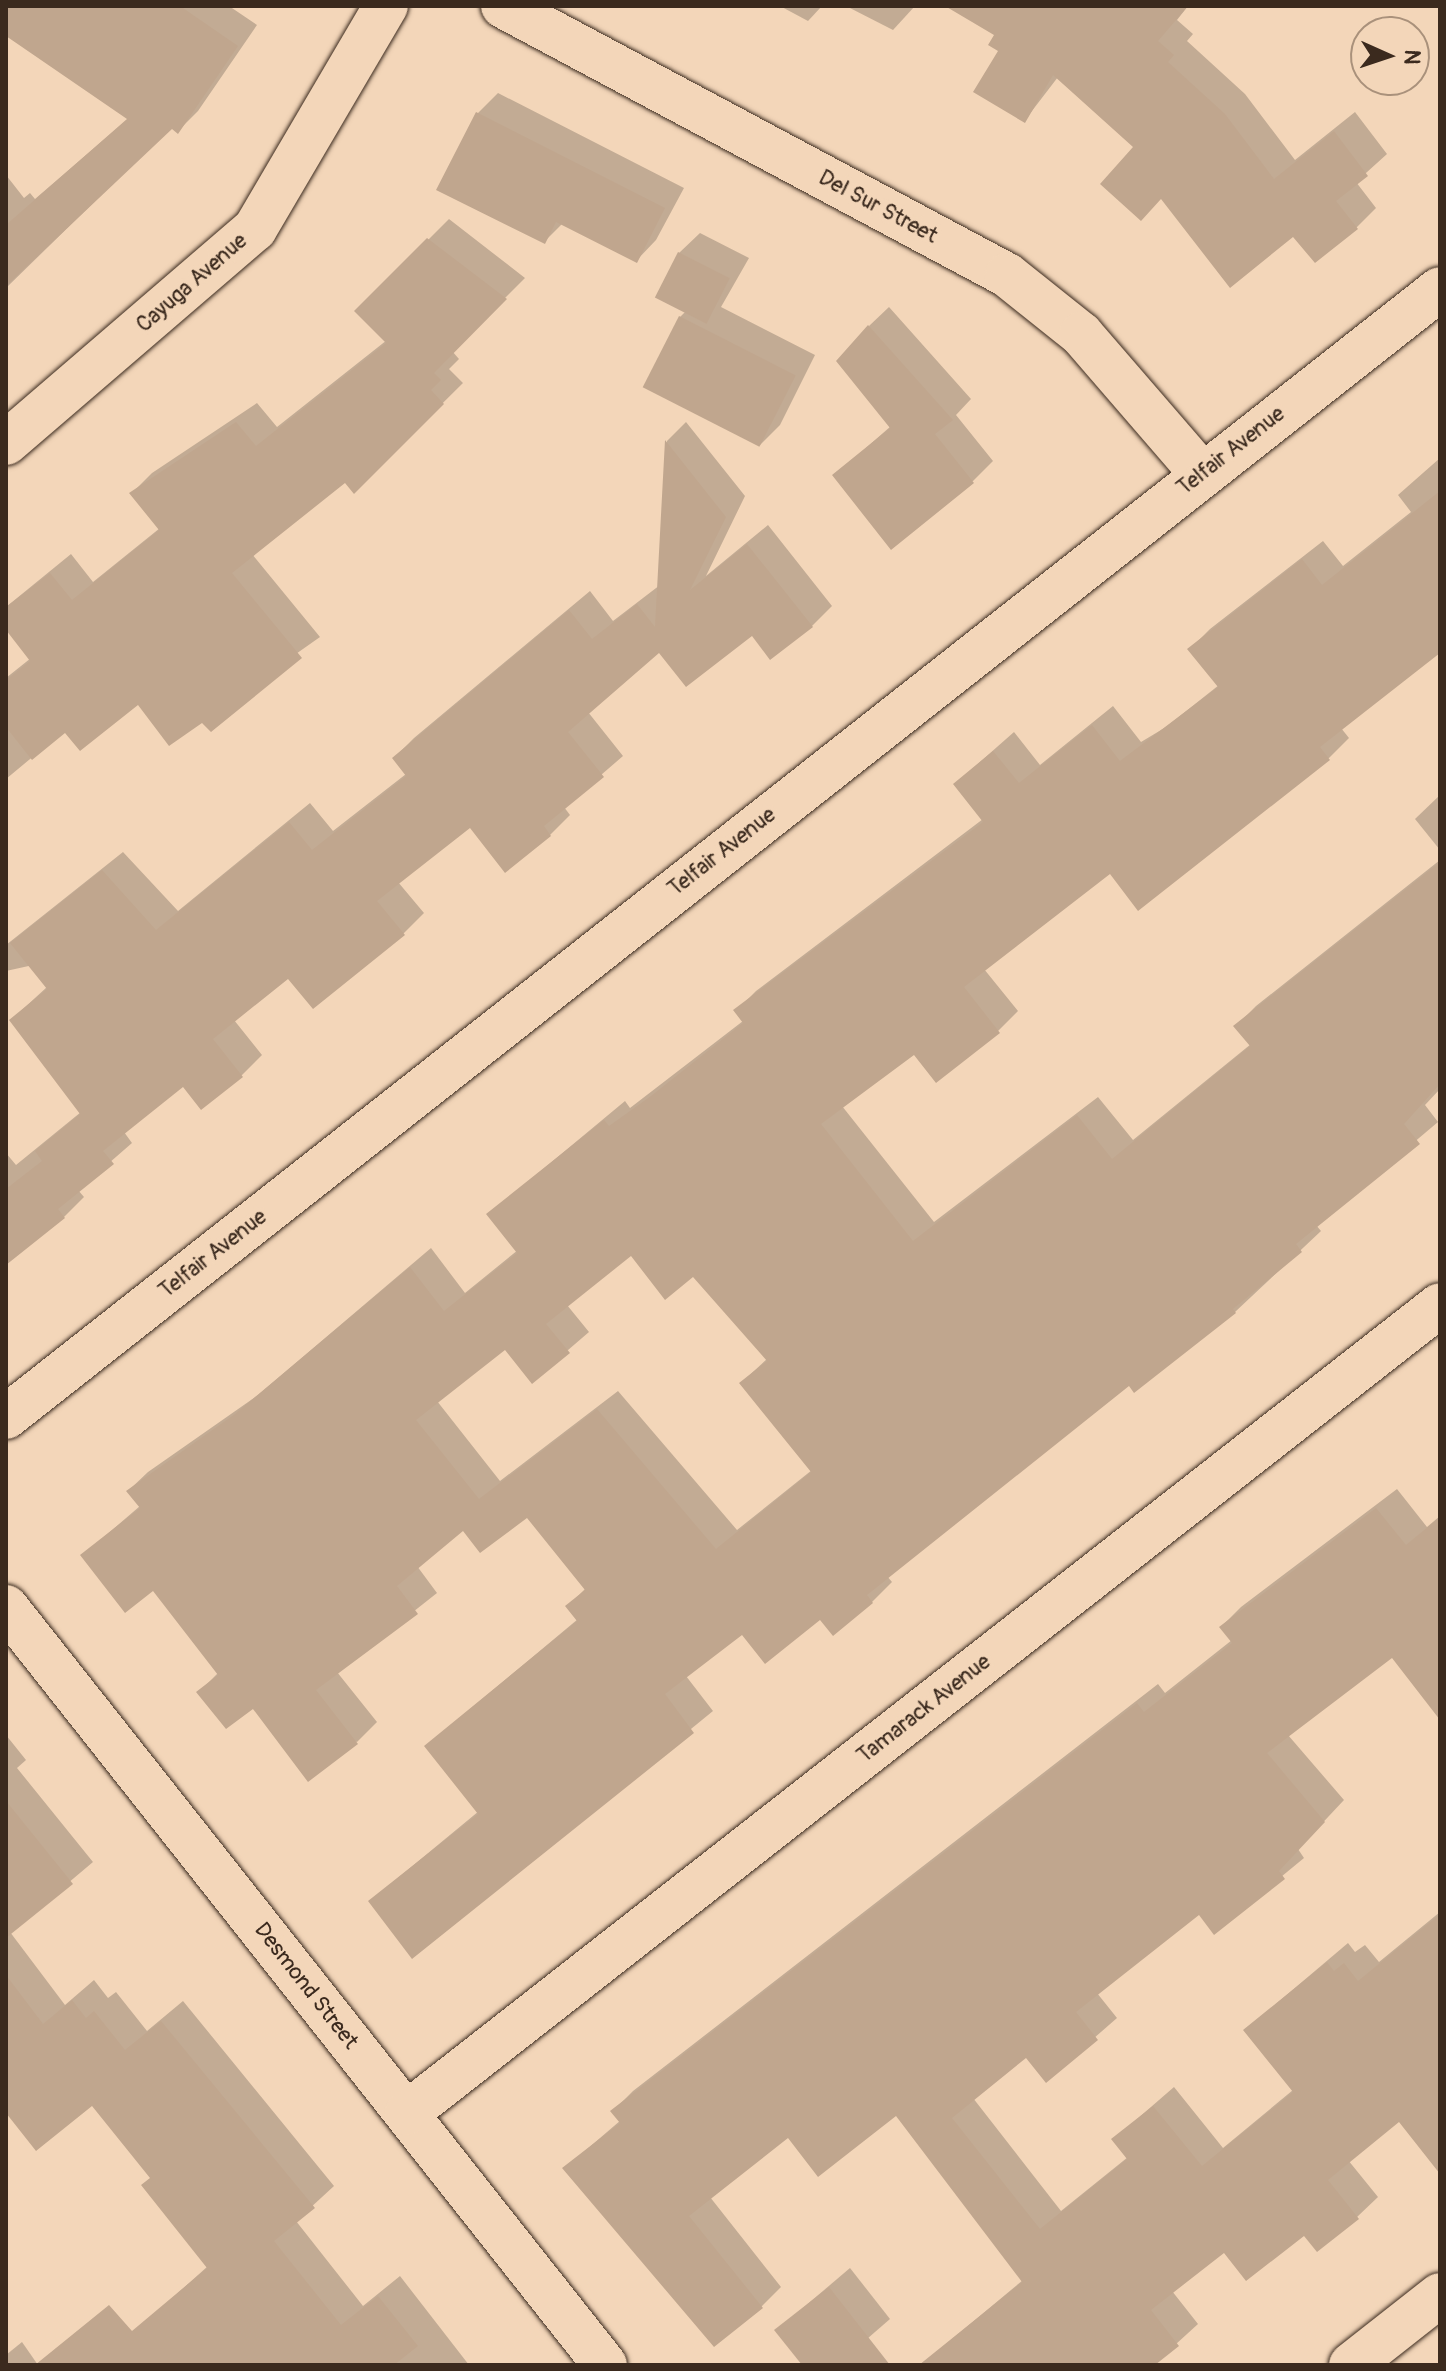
<!DOCTYPE html>
<html>
<head>
<meta charset="utf-8">
<style>
	body { margin:0 }
	#map { position:relative; width:1446px; height:2371px; overflow:hidden; background:#f3d6b9; font-family:Pangolin,sans-serif }
	div>[style] { position:absolute }
	.shadow>* { inset:0; background:#0003 }
	.building>* { inset:0; background:#c0a68e; transform-origin:0 0 }
	.roads { filter:drop-shadow(0 0 2px #3b2a1e) drop-shadow(0 0 2px #3b2a1e) }
	.street>* { height:44px; margin:-22px; padding:0 22px; transform-origin:22px; border-radius:22px; background:#f3d6b9 }
	span { translate:-50% -50%; white-space:nowrap; text-align:center; line-height:1.15; -webkit-text-stroke:8px #f3d6b9; paint-order:stroke }
	.street-label { font-size:22px; color:#3b2a1e }
	.frame { position:absolute; inset:0; border:8px solid #3b2a1e; pointer-events:none }
	.north { position:absolute; left:1350px; top:16px; width:80px; height:80px; box-sizing:border-box; background:#f3d6b9; border:2px solid #a9917b; border-radius:50%; rotate:93deg; font-size:22px; font-weight:700; line-height:32px; text-align:center; color:#3b2a1e }
	.north::after { content:''; display:block; margin:auto; width:28px; height:36px; background:#3b2a1e; clip-path:polygon(50% 0,100% 100%,50% 72%,0 100%) }
</style>
</head>
<body>
<div id="map">
	<div class="shadow">
		<div style="clip-path:polygon(6px 6px,229px 6px,257px 25px,198px 111px,178px 131px,172px 126px,6px 288px,6px 175px,24px 198px,30px 193px,35px 199px,129px 118px,6px 33px)"></div>
		<div style="clip-path:polygon(780px 6px,822px 6px,808px 21px)"></div>
		<div style="clip-path:polygon(846px 6px,915px 6px,893px 30px)"></div>
		<div style="clip-path:polygon(949px 6px,1188px 6px,1177px 20px,1193px 34px,1187px 41px,1245px 94px,1295px 160px,1355px 112px,1387px 154px,1356px 182px,1376px 208px,1356px 228px,1294px 234px,1136px 147px,1058px 77px,1025px 120px,997px 34px)"></div>
		<div style="clip-path:polygon(498px 93px,684px 188px,656px 240px,636px 261px,563px 223px,545px 241px,439px 189px,478px 113px)"></div>
		<div style="clip-path:polygon(449px 219px,525px 278px,452px 351px,459px 359px,449px 369px,463px 383px,354px 491px,345px 481px,252px 554px,320px 637px,202px 720px,138px 702px,65px 730px,6px 779px,6px 678px,31px 658px,6px 627px,6px 607px,71px 554px,93px 582px,160px 528px,132px 493px,152px 473px,257px 403px,277px 427px,387px 340px,357px 311px)"></div>
		<div style="clip-path:polygon(700px 233px,749px 258px,721px 307px,815px 355px,780px 425px,760px 445px,680px 317px,686px 311px,679px 253px)"></div>
		<div style="clip-path:polygon(889px 307px,971px 399px,956px 415px,993px 461px,973px 481px,834px 476px,891px 426px,869px 326px)"></div>
		<div style="clip-path:polygon(686px 422px,745px 496px,706px 576px,768px 525px,832px 606px,812px 626px,659px 650px,588px 712px,623px 756px,564px 807px,570px 815px,550px 835px,470px 825px,398px 882px,424px 913px,404px 933px,313px 1007px,288px 976px,234px 1020px,262px 1055px,242px 1075px,202px 1108px,183px 1085px,124px 1132px,132px 1143px,78px 1190px,84px 1197px,64px 1217px,6px 1231px,6px 1153px,16px 1165px,81px 1112px,11px 1020px,83px 954px,6px 971px,6px 945px,123px 852px,178px 911px,310px 803px,333px 831px,406px 774px,394px 758px,414px 738px,590px 591px,613px 621px,660px 585px,667px 441px)"></div>
		<div style="clip-path:polygon(evenodd,1440px 458px,1440px 651px,1341px 728px,1349px 738px,1329px 758px,1110px 871px,984px 969px,1018px 1011px,998px 1031px,914px 1052px,842px 1106px,934px 1222px,1098px 1097px,1133px 1140px,1251px 1044px,1236px 1026px,1256px 1006px,1440px 860px,1440px 1089px,1425px 1105px,1438px 1122px,1316px 1225px,1321px 1231px,1235px 1312px,1129px 1383px,887px 1576px,892px 1582px,872px 1602px,742px 1632px,686px 1676px,713px 1711px,413px 1956px,370px 1901px,479px 1811px,426px 1746px,578px 1619px,568px 1606px,586px 1588px,527px 1515px,464px 1528px,417px 1566px,437px 1593px,337px 1672px,377px 1722px,357px 1742px,199px 1692px,219px 1672px,153px 1588px,83px 1555px,140px 1506px,128px 1491px,148px 1472px,258px 1395px,431px 1248px,465px 1293px,518px 1250px,489px 1214px,625px 1101px,630px 1108px,743px 1021px,736px 1011px,756px 991px,983px 819px,955px 784px,1014px 732px,1040px 765px,1113px 706px,1141px 742px,1166px 727px,1219px 685px,1190px 649px,1210px 629px,1323px 541px,1343px 566px,1411px 512px,1398px 495px,1440px 458px,631px 1253px,693px 1275px,767px 1359px,741px 1383px,812px 1470px,737px 1530px,618px 1391px,500px 1481px,437px 1401px,505px 1347px,532px 1381px,589px 1332px,567px 1305px,631px 1253px)"></div>
		<div style="clip-path:polygon(1440px 795px,1440px 850px,1415px 819px)"></div>
		<div style="clip-path:polygon(1397px 1489px,1427px 1527px,1440px 1516px,1440px 1717px,1392px 1655px,1288px 1735px,1344px 1800px,1298px 1849px,1304px 1858px,1214px 1932px,1199px 1913px,1097px 1993px,1117px 2018px,1046px 2080px,1026px 2055px,973px 2098px,1061px 2211px,1128px 2157px,1114px 2139px,1174px 2087px,1223px 2148px,1293px 2090px,1245px 2030px,1348px 1943px,1355px 1952px,1365px 1945px,1379px 1962px,1440px 1912px,1440px 2135px,1399px 2119px,1348px 2160px,1378px 2197px,1357px 2217px,1224px 2250px,1172px 2291px,1198px 2324px,1153px 2365px,921px 2365px,1023px 2280px,897px 2113px,788px 2135px,710px 2197px,781px 2287px,761px 2307px,565px 2168px,621px 2120px,613px 2111px,633px 2091px,1158px 1684px,1165px 1693px,1232px 1640px,1221px 1627px,1241px 1607px)"></div>
		<div style="clip-path:polygon(6px 1735px,26px 1760px,17px 1768px,93px 1862px,10px 1932px,65px 2005px,94px 1980px,108px 1998px,116px 1992px,147px 2031px,183px 2001px,334px 2186px,296px 2221px,363px 2306px,400px 2276px,469px 2365px,208px 2365px,148px 2320px,208px 2266px,152px 2177px,92px 2103px,6px 2110px)"></div>
		<div style="clip-path:polygon(850px 2268px,890px 2319px,837px 2365px,804px 2365px,777px 2330px)"></div>
		<div style="clip-path:polygon(22px 2342px,38px 2365px,6px 2365px,6px 2355px)"></div>
	</div>
	<div class="building">
		<div style="clip-path:polygon(6px 6px,180px 6px,238px 46px,178px 134px,172px 129px,6px 286px,6px 225px,127px 119px,6px 36px)"></div>
		<div style="clip-path:polygon(945px 6px,1188px 6px,1158px 41px,1174px 55px,1168px 62px,1225px 114px,1274px 179px,1334px 131px,1368px 176px,1336px 201px,1358px 229px,1315px 263px,1293px 237px,1230px 288px,1161px 199px,1141px 221px,1100px 184px,1133px 147px,1053px 75px,1025px 123px,973px 92px,998px 51px,988px 45px,994px 35px)"></div>
		<div style="clip-path:polygon(476px 112px,665px 208px,637px 263px,556px 222px,545px 244px,436px 190px)"></div>
		<div style="clip-path:polygon(427px 238px,507px 299px,434px 373px,441px 380px,431px 390px,444px 404px,354px 494px,345px 483px,232px 573px,302px 658px,211px 732px,202px 723px,169px 746px,138px 705px,80px 751px,65px 733px,32px 760px,6px 727px,6px 680px,30px 661px,6px 630px,6px 607px,50px 573px,72px 600px,159px 530px,129px 493px,236px 422px,256px 446px,386px 343px,354px 311px)"></div>
		<div style="left:678px;top:252px;width:58px;height:51px;rotate:27deg"></div>
		<div style="left:679px;top:316px;width:131px;height:80px;rotate:27deg"></div>
		<div style="clip-path:polygon(868px 325px,953px 420px,935px 434px,974px 483px,891px 550px,832px 475px,890px 428px,836px 361px)"></div>
		<div style="clip-path:polygon(665px 440px,726px 517px,690px 590px,747px 544px,813px 627px,770px 660px,752px 636px,686px 687px,659px 653px,568px 732px,604px 777px,544px 826px,551px 836px,505px 873px,470px 828px,377px 901px,405px 935px,313px 1009px,288px 979px,213px 1039px,243px 1077px,201px 1110px,183px 1087px,103px 1151px,114px 1164px,58px 1209px,65px 1218px,6px 1265px,6px 1189px,42px 1161px,35px 1151px,80px 1114px,9px 1020px,47px 989px,10px 943px,102px 870px,156px 930px,289px 822px,312px 850px,406px 776px,392px 758px,569px 610px,592px 639px,637px 604px,655px 627px)"></div>
		<div style="clip-path:polygon(evenodd,1440px 491px,1440px 653px,1320px 747px,1330px 760px,1138px 911px,1110px 874px,964px 987px,1000px 1033px,936px 1083px,914px 1055px,821px 1124px,913px 1241px,1077px 1115px,1112px 1159px,1250px 1046px,1233px 1026px,1440px 862px,1440px 1084px,1404px 1124px,1420px 1144px,1296px 1244px,1302px 1252px,1233px 1309px,1236px 1313px,1134px 1393px,1129px 1386px,867px 1595px,873px 1603px,833px 1636px,820px 1620px,765px 1664px,742px 1635px,665px 1694px,694px 1733px,412px 1959px,368px 1901px,478px 1814px,424px 1746px,577px 1621px,565px 1606px,585px 1590px,527px 1518px,480px 1553px,463px 1531px,397px 1586px,418px 1614px,316px 1690px,358px 1744px,308px 1782px,253px 1709px,226px 1729px,196px 1692px,218px 1675px,153px 1591px,125px 1613px,80px 1555px,140px 1508px,126px 1491px,235px 1414px,410px 1267px,444px 1311px,517px 1253px,486px 1214px,604px 1120px,609px 1126px,651px 1096px,743px 1023px,733px 1010px,983px 822px,953px 784px,993px 751px,1019px 783px,1092px 725px,1120px 761px,1218px 687px,1187px 649px,1302px 559px,1322px 585px,1440px 491px,631px 1256px,665px 1300px,693px 1277px,767px 1361px,739px 1383px,811px 1472px,716px 1549px,597px 1409px,479px 1499px,416px 1420px,505px 1350px,532px 1384px,570px 1353px,546px 1324px,631px 1256px)"></div>
		<div style="clip-path:polygon(1376px 1508px,1406px 1545px,1440px 1517px,1440px 1720px,1392px 1658px,1267px 1753px,1325px 1822px,1279px 1871px,1285px 1879px,1214px 1935px,1199px 1915px,1076px 2012px,1098px 2040px,1046px 2083px,1026px 2058px,952px 2118px,1040px 2229px,1127px 2159px,1111px 2139px,1153px 2106px,1202px 2166px,1293px 2092px,1243px 2030px,1327px 1962px,1334px 1971px,1344px 1963px,1358px 1981px,1440px 1914px,1440px 2174px,1399px 2122px,1328px 2180px,1359px 2219px,1317px 2252px,1304px 2236px,1246px 2281px,1224px 2253px,1151px 2310px,1179px 2346px,1155px 2365px,919px 2365px,1022px 2282px,896px 2116px,818px 2177px,788px 2138px,689px 2216px,763px 2308px,714px 2347px,562px 2168px,620px 2123px,610px 2111px,1137px 1703px,1144px 1712px,1232px 1643px,1219px 1627px)"></div>
		<div style="clip-path:polygon(6px 1801px,73px 1884px,6px 1938px)"></div>
		<div style="clip-path:polygon(6px 1975px,43px 2024px,72px 2000px,86px 2018px,94px 2011px,125px 2050px,161px 2021px,315px 2208px,274px 2241px,341px 2325px,378px 2296px,418px 2346px,394px 2365px,35px 2365px,109px 2305px,132px 2331px,207px 2268px,141px 2185px,150px 2178px,92px 2106px,36px 2151px,6px 2113px)"></div>
		<div style="clip-path:polygon(829px 2287px,890px 2365px,802px 2365px,774px 2330px)"></div>
	</div>
	<div class="roads">
		<div class="street">
			<div style="left:503px;top:6px;width:571px;rotate:28.09deg"></div>
			<div style="left:1007px;top:275px;width:95px;rotate:38.6deg"></div>
			<div style="left:1081px;top:334px;width:185px;rotate:49.2deg"></div>
			<div style="left:6px;top:443px;width:328px;rotate:-40.7deg"></div>
			<div style="left:255px;top:229px;width:259px;rotate:-59.6deg"></div>
			<div style="left:6px;top:1417px;width:1824px;rotate:-38.19deg"></div>
			<div style="left:6px;top:1607px;width:966px;rotate:51.68deg"></div>
			<div style="left:407px;top:2113px;width:1311px;rotate:-38.03deg"></div>
			<div style="left:1351px;top:2365px;width:113px;rotate:-38.2deg"></div>
		</div>
	</div>
	<div class="street-label">
		<span style="left:878px;top:207px;rotate:28deg">Del Sur Street</span>
		<span style="left:192px;top:283px;rotate:-41deg">Cayuga Avenue</span>
		<span style="left:1231px;top:451px;rotate:-38deg">Telfair Avenue</span>
		<span style="left:722px;top:852px;rotate:-38deg">Telfair Avenue</span>
		<span style="left:213px;top:1254px;rotate:-38deg">Telfair Avenue</span>
		<span style="left:924px;top:1709px;rotate:-38deg">Tamarack Avenue</span>
		<span style="left:306px;top:1986px;rotate:52deg">Desmond Street</span>
	</div>
	<div class="frame"></div>
	<div class="north">N</div>
</div>
</body>
</html>
